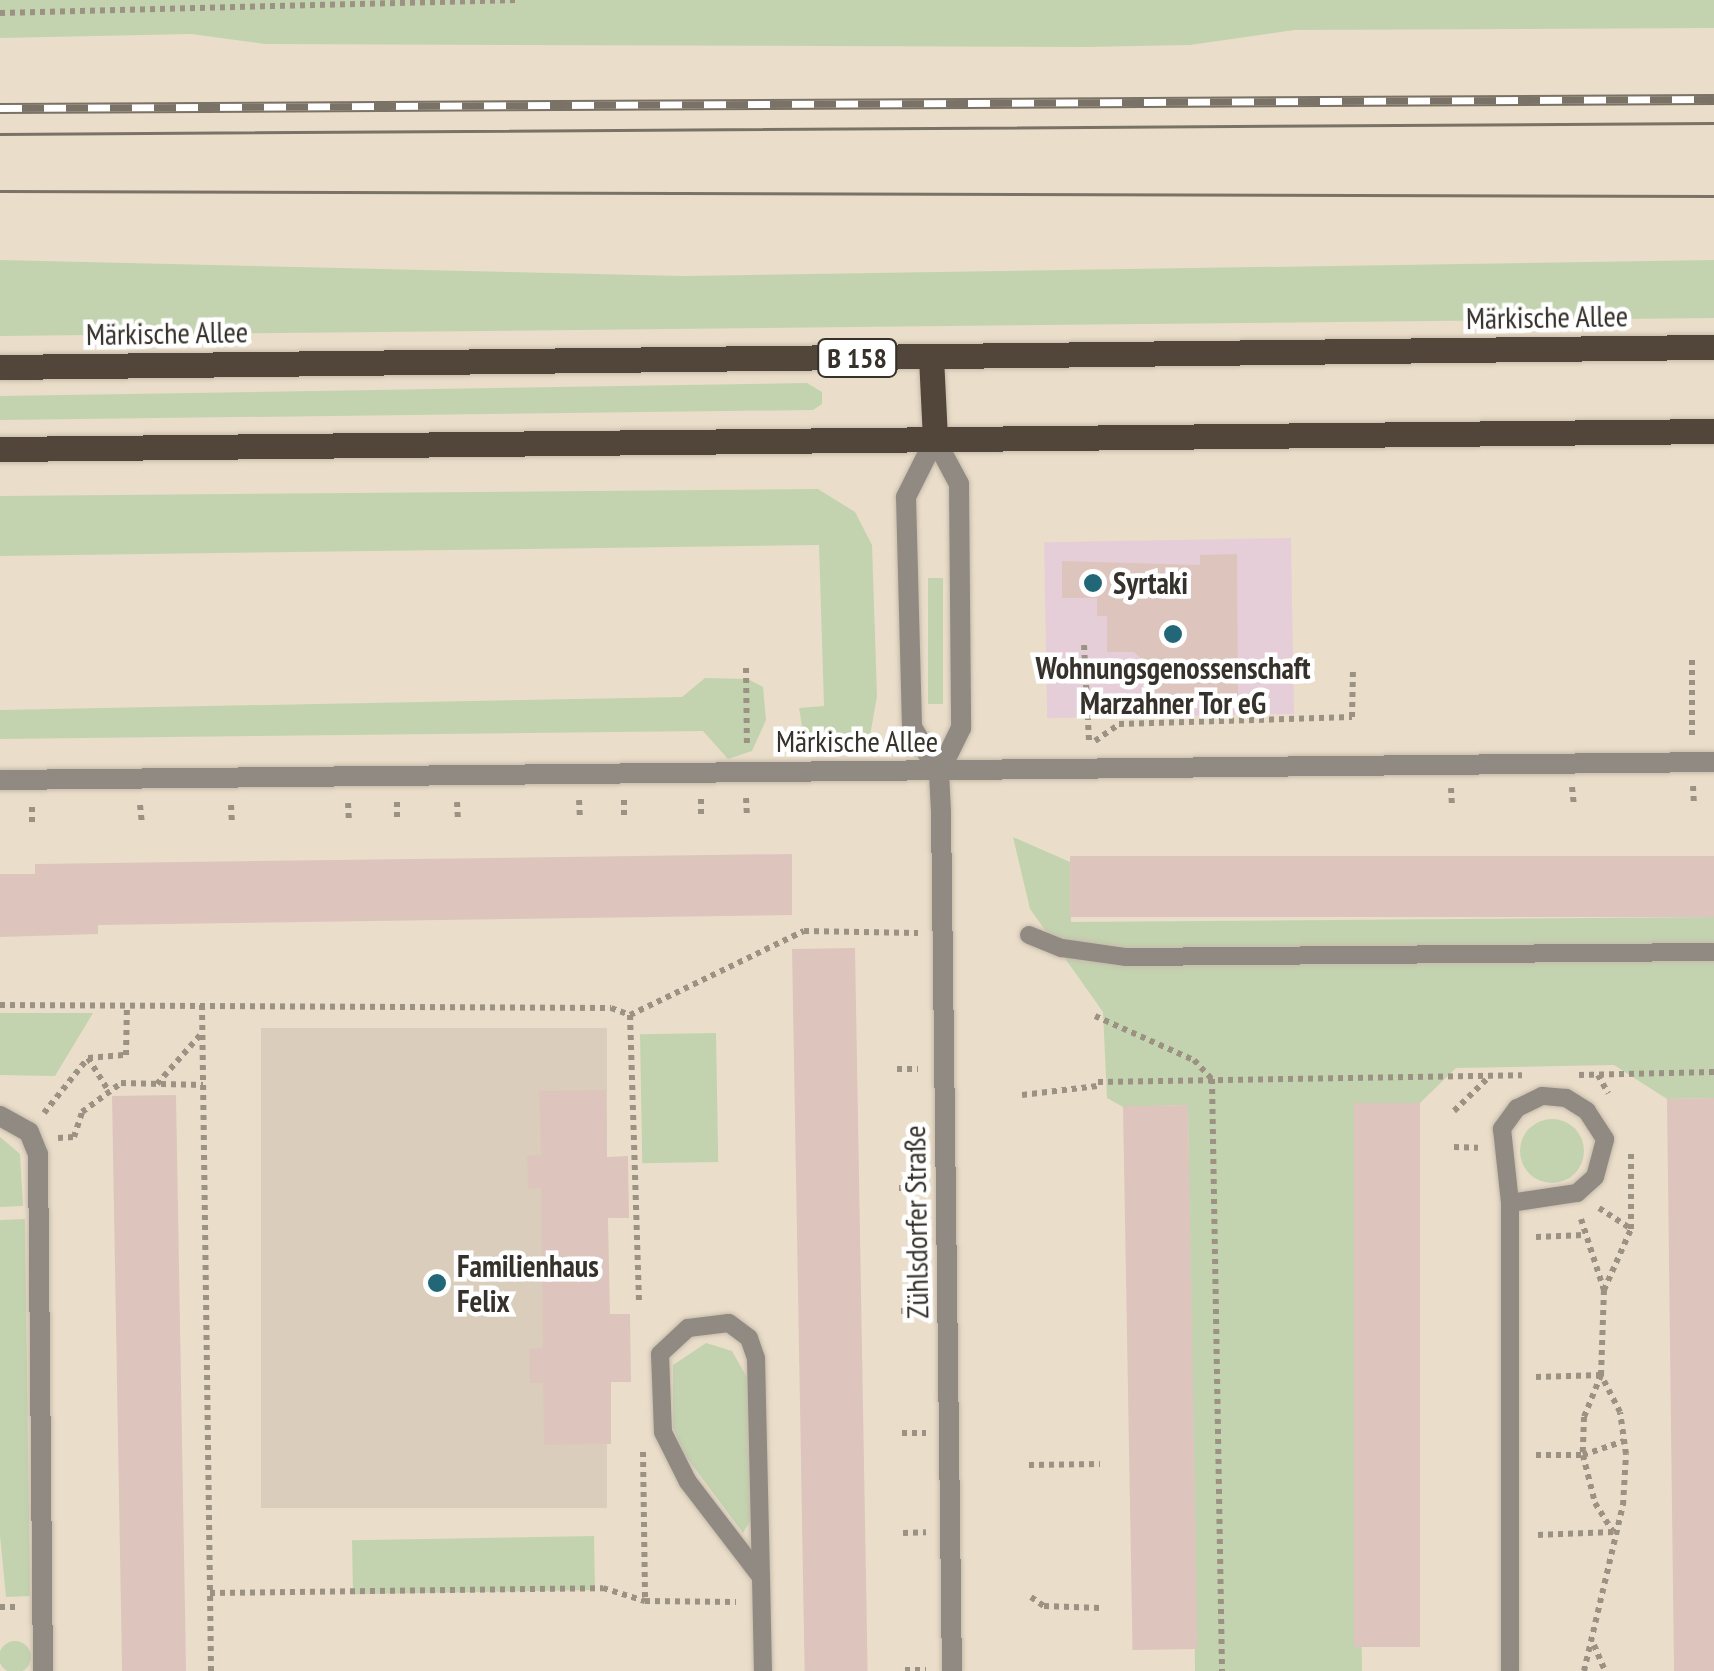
<!DOCTYPE html>
<html>
<head>
<meta charset="utf-8">
<style>
	body { margin:0 }
	#map { position:relative; width:1714px; height:1671px; overflow:hidden; background:#eadeca; font-family:"PT Sans Narrow",sans-serif }
	div>[style] { position:absolute }
	.commercial>* { inset:0; background:#e6ced8; transform-origin:0 0 }
	.education>* { inset:0; background:#dbcdbb; transform-origin:0 0 }
	.green>* { inset:0; background:#c3d3b0; transform-origin:0 0 }
	.round { border-radius:50% }
	.building>* { inset:0; background:#ddc5bd; transform-origin:0 0 }
	.path>* { height:6px; margin-top:-3px; transform-origin:0; background:repeating-linear-gradient(90deg,#9b9284 0 5px,transparent 0 10px) }
	.roads { filter:drop-shadow(0 0 2px #c6bbaa) drop-shadow(0 0 2px #c6bbaa) }
	.service>* { height:18px; margin:-9px; padding:0 9px; transform-origin:9px; border-radius:9px; background:#918a83 }
	.minor>* { height:20px; margin:-10px; padding:0 10px; transform-origin:10px; border-radius:10px; background:#918a83 }
	.primary>* { height:25px; margin:-12.5px; padding:0 12.5px; transform-origin:12.5px; border-radius:12.5px; background:#52453a }
	.tram>* { height:2.5px; margin:-1.25px; padding:0 1.25px; transform-origin:1.25px; border-radius:1.25px; background:#7a7266 }
	.rail>* { height:11px; margin-top:-5.5px; transform-origin:0; background:repeating-linear-gradient(90deg,#fff 0 22px,#7a7266 0 44px); box-sizing:border-box; border-block:2px solid #7a7266 }
	.dots>* { width:28px; height:28px; translate:-50% -50%; box-sizing:border-box; border:5px solid #fff; border-radius:50% }
	span { translate:-50% -50%; white-space:nowrap; text-align:center; line-height:1.15; -webkit-text-stroke:9px #fff; paint-order:stroke }
	.shield-label span { padding:2px 8px; background:#fff; border:2px solid; border-radius:8px; -webkit-text-stroke-width:0 }
	.shield-label { font-size:28px; color:#36312a; font-weight:700 }
	.street-label { font-size:30px; color:#36312a }
	.poi-label { font-size:30px; color:#36312a; font-weight:700 }
	.left { translate:0 -50%; text-align:left }
</style>
</head>
<body>
<div id="map">
	<div class="commercial">
		<div style="left:1291px;top:538px;width:176px;height:247px;rotate:89deg"></div>
	</div>
	<div class="education">
		<div style="left:607px;top:1028px;width:480px;height:346px;rotate:90deg"></div>
	</div>
	<div class="green">
		<div style="clip-path:polygon(0 0,1714px 0,1714px 28px,1294px 30px,1190px 45px,1086px 47px,265px 44px,191px 34px,0 38px)"></div>
		<div style="clip-path:polygon(0 260px,684px 276px,1714px 260px,1714px 318px,0 336px)"></div>
		<div style="clip-path:polygon(807px 383px,822px 392px,822px 404px,813px 410px,0 420px,0 396px)"></div>
		<div style="clip-path:polygon(818px 489px,855px 512px,872px 545px,877px 696px,867px 753px,818px 750px,802px 726px,799px 708px,824px 706px,819px 545px,0 556px,0 496px)"></div>
		<div style="left:928px;top:578px;width:15px;height:126px"></div>
		<div style="clip-path:polygon(705px 678px,748px 679px,763px 687px,766px 720px,752px 751px,728px 759px,703px 731px,0 739px,0 710px,682px 697px)"></div>
		<div style="clip-path:polygon(1013px 837px,1070px 862px,1071px 922px,1714px 917px,1714px 1098px,1667px 1099px,1614px 1065px,1456px 1068px,1420px 1103px,1354px 1104px,1362px 1671px,1195px 1671px,1188px 1105px,1123px 1107px,1107px 1098px,1103px 1012px,1030px 909px)"></div>
		<div style="clip-path:polygon(0 1013px,93px 1013px,55px 1076px,0 1075px)"></div>
		<div style="left:716px;top:1033px;width:129px;height:76px;rotate:89deg"></div>
		<div class="round" style="left:1520px;top:1119px;width:64px;height:64px"></div>
		<div style="clip-path:polygon(0 1137px,20px 1154px,23px 1206px,0 1207px)"></div>
		<div style="clip-path:polygon(25px 1219px,30px 1596px,6px 1597px,0 1535px,0 1220px)"></div>
		<div style="clip-path:polygon(706px 1343px,732px 1351px,749px 1381px,750px 1521px,743px 1533px,684px 1454px,673px 1428px,673px 1365px)"></div>
		<div style="left:594px;top:1536px;width:54px;height:242px;rotate:89deg"></div>
		<div class="round" style="left:-1px;top:1641px;width:32px;height:32px"></div>
	</div>
	<div class="building">
		<div style="clip-path:polygon(1237px 554px,1238px 695px,1153px 696px,1152px 669px,1134px 652px,1107px 652px,1107px 616px,1097px 616px,1097px 598px,1062px 598px,1062px 561px,1200px 565px,1200px 555px)"></div>
		<div style="clip-path:polygon(792px 854px,792px 915px,98px 925px,98px 934px,0 937px,0 874px,35px 874px,35px 864px)"></div>
		<div style="left:1714px;top:856px;width:61px;height:644px;rotate:90deg"></div>
		<div style="left:855px;top:948px;width:723px;height:63px;rotate:89deg"></div>
		<div style="clip-path:polygon(606px 1090px,607px 1157px,628px 1156px,629px 1218px,608px 1218px,610px 1314px,630px 1314px,631px 1382px,611px 1382px,611px 1444px,544px 1445px,543px 1383px,530px 1383px,529px 1349px,543px 1348px,541px 1188px,528px 1189px,527px 1156px,541px 1155px,539px 1091px)"></div>
		<div style="left:176px;top:1095px;width:576px;height:64px;rotate:89deg"></div>
		<div style="clip-path:polygon(1714px 1098px,1714px 1671px,1674px 1671px,1667px 1099px)"></div>
		<div style="left:1354px;top:1103px;width:66px;height:544px"></div>
		<div style="left:1188px;top:1105px;width:544px;height:65px;rotate:89deg"></div>
	</div>
	<div class="path">
		<div style="left:0;top:13px;width:516px;rotate:-1.44deg"></div>
		<div style="left:1084px;top:645px;width:96px;rotate:87deg"></div>
		<div style="left:1692px;top:660px;width:78px;rotate:90deg"></div>
		<div style="left:746px;top:668px;width:77px;rotate:89.3deg"></div>
		<div style="left:1095px;top:741px;width:29px;rotate:-35deg"></div>
		<div style="left:1119px;top:724px;width:233px;rotate:-1.7deg"></div>
		<div style="left:1352px;top:717px;width:49px;rotate:-88.8deg"></div>
		<div style="left:1693px;top:786px;width:19px;rotate:87deg"></div>
		<div style="left:1572px;top:787px;width:18px;rotate:84deg"></div>
		<div style="left:1451px;top:788px;width:18px;rotate:87deg"></div>
		<div style="left:746px;top:798px;width:18px;rotate:87deg"></div>
		<div style="left:701px;top:799px;width:18px;rotate:90deg"></div>
		<div style="left:579px;top:800px;width:19px;rotate:87deg"></div>
		<div style="left:624px;top:800px;width:18px;rotate:90deg"></div>
		<div style="left:397px;top:802px;width:19px;rotate:90deg"></div>
		<div style="left:457px;top:802px;width:18px;rotate:87deg"></div>
		<div style="left:348px;top:803px;width:19px;rotate:87deg"></div>
		<div style="left:140px;top:805px;width:18px;rotate:84deg"></div>
		<div style="left:231px;top:805px;width:18px;rotate:87deg"></div>
		<div style="left:32px;top:807px;width:19px;rotate:90deg"></div>
		<div style="left:0;top:1005px;width:611px;rotate:0.28deg"></div>
		<div style="left:611px;top:1008px;width:20px;rotate:20deg"></div>
		<div style="left:630px;top:1015px;width:193px;rotate:-25.8deg"></div>
		<div style="left:804px;top:931px;width:114px;rotate:1deg"></div>
		<div style="left:202px;top:1005px;width:588px;rotate:89.22deg"></div>
		<div style="left:630px;top:1015px;width:290px;rotate:88.2deg"></div>
		<div style="left:1095px;top:1016px;width:108px;rotate:24deg"></div>
		<div style="left:1194px;top:1060px;width:26px;rotate:47deg"></div>
		<div style="left:1212px;top:1079px;width:592px;rotate:89.03deg"></div>
		<div style="left:88px;top:1058px;width:36px;rotate:58deg"></div>
		<div style="left:897px;top:1069px;width:21px"></div>
		<div style="left:1579px;top:1075px;width:135px;rotate:-1.3deg"></div>
		<div style="left:1598px;top:1075px;width:21px;rotate:61deg"></div>
		<div style="left:1098px;top:1082px;width:424px;rotate:-0.9deg"></div>
		<div style="left:157px;top:1084px;width:68px;rotate:-48.6deg"></div>
		<div style="left:1022px;top:1095px;width:76px;rotate:-6.8deg"></div>
		<div style="left:1454px;top:1111px;width:49px;rotate:-44.2deg"></div>
		<div style="left:44px;top:1113px;width:70px;rotate:-51.3deg"></div>
		<div style="left:88px;top:1058px;width:38px;rotate:-5deg"></div>
		<div style="left:126px;top:1055px;width:50px;rotate:-88.9deg"></div>
		<div style="left:58px;top:1138px;width:16px;rotate:-4deg"></div>
		<div style="left:74px;top:1137px;width:26px;rotate:-72deg"></div>
		<div style="left:82px;top:1112px;width:49px;rotate:-36.6deg"></div>
		<div style="left:121px;top:1083px;width:82px;rotate:1.4deg"></div>
		<div style="left:1454px;top:1147px;width:24px;rotate:2deg"></div>
		<div style="left:899px;top:1188px;width:24px"></div>
		<div style="left:1599px;top:1208px;width:37px;rotate:33deg"></div>
		<div style="left:1581px;top:1219px;width:75px;rotate:72.1deg"></div>
		<div style="left:1536px;top:1237px;width:48px;rotate:-2.4deg"></div>
		<div style="left:901px;top:1311px;width:23px;rotate:-2deg"></div>
		<div style="left:1536px;top:1377px;width:65px;rotate:-1.8deg"></div>
		<div style="left:1601px;top:1375px;width:45px;rotate:112deg"></div>
		<div style="left:1584px;top:1417px;width:38px;rotate:92deg"></div>
		<div style="left:1583px;top:1455px;width:49px;rotate:76deg"></div>
		<div style="left:1595px;top:1503px;width:34px;rotate:58deg"></div>
		<div style="left:1613px;top:1532px;width:77px;rotate:177.8deg"></div>
		<div style="left:902px;top:1433px;width:24px"></div>
		<div style="left:643px;top:1452px;width:149px;rotate:89.2deg"></div>
		<div style="left:1536px;top:1455px;width:47px"></div>
		<div style="left:1583px;top:1455px;width:43px;rotate:-18.9deg"></div>
		<div style="left:1029px;top:1465px;width:71px;rotate:-0.8deg"></div>
		<div style="left:903px;top:1533px;width:23px;rotate:-2deg"></div>
		<div style="left:1031px;top:1597px;width:16px;rotate:35deg"></div>
		<div style="left:1044px;top:1606px;width:57px;rotate:2deg"></div>
		<div style="left:0;top:1607px;width:18px"></div>
		<div style="left:1594px;top:1645px;width:28px;rotate:67deg"></div>
		<div style="left:905px;top:1670px;width:21px"></div>
		<div style="left:211px;top:1671px;width:78px;rotate:-90.7deg"></div>
		<div style="left:210px;top:1593px;width:393px;rotate:-0.7deg"></div>
		<div style="left:603px;top:1588px;width:44px;rotate:17.2deg"></div>
		<div style="left:645px;top:1601px;width:91px;rotate:0.6deg"></div>
		<div style="left:1584px;top:1671px;width:171px;rotate:-76.8deg"></div>
		<div style="left:1623px;top:1505px;width:51px;rotate:-86.6deg"></div>
		<div style="left:1626px;top:1454px;width:42px;rotate:-98.1deg"></div>
		<div style="left:1620px;top:1412px;width:42px;rotate:-117.2deg"></div>
		<div style="left:1601px;top:1375px;width:85px;rotate:-88deg"></div>
		<div style="left:1604px;top:1290px;width:67px;rotate:-66.1deg"></div>
		<div style="left:1631px;top:1229px;width:75px;rotate:-90deg"></div>
	</div>
	<div class="roads">
		<div class="service">
			<div style="left:1029px;top:935px;width:35px;rotate:22deg"></div>
			<div style="left:1062px;top:948px;width:65px;rotate:8deg"></div>
			<div style="left:1126px;top:957px;width:588px;rotate:-0.49deg"></div>
			<div style="left:1510px;top:1203px;width:68px;rotate:-8.5deg"></div>
			<div style="left:1577px;top:1193px;width:24px;rotate:-42deg"></div>
			<div style="left:1595px;top:1177px;width:39px;rotate:-75deg"></div>
			<div style="left:1605px;top:1139px;width:33px;rotate:-123deg"></div>
			<div style="left:1587px;top:1111px;width:25px;rotate:-148deg"></div>
			<div style="left:1566px;top:1098px;width:24px;rotate:-175deg"></div>
			<div style="left:1542px;top:1096px;width:28px;rotate:154deg"></div>
			<div style="left:1517px;top:1108px;width:26px;rotate:126deg"></div>
			<div style="left:1502px;top:1129px;width:74px;rotate:83.8deg"></div>
			<div style="left:1510px;top:1203px;width:468px;rotate:90deg"></div>
			<div style="left:729px;top:1323px;width:25px;rotate:37deg"></div>
			<div style="left:749px;top:1338px;width:21px;rotate:71deg"></div>
			<div style="left:756px;top:1358px;width:219px;rotate:88.7deg"></div>
			<div style="left:761px;top:1577px;width:120px;rotate:-127.5deg"></div>
			<div style="left:688px;top:1482px;width:56px;rotate:-116.6deg"></div>
			<div style="left:663px;top:1432px;width:78px;rotate:-92.2deg"></div>
			<div style="left:660px;top:1354px;width:38px;rotate:-43deg"></div>
			<div style="left:688px;top:1328px;width:41px;rotate:-7deg"></div>
			<div style="left:761px;top:1577px;width:94px;rotate:88.8deg"></div>
		</div>
		<div class="minor">
			<div style="left:935px;top:439px;width:65px;rotate:116.6deg"></div>
			<div style="left:906px;top:497px;width:230px;rotate:88.5deg"></div>
			<div style="left:912px;top:727px;width:53px;rotate:59.6deg"></div>
			<div style="left:939px;top:773px;width:39px;rotate:87deg"></div>
			<div style="left:941px;top:812px;width:859px;rotate:89.27deg"></div>
			<div style="left:935px;top:439px;width:51px;rotate:61.9deg"></div>
			<div style="left:959px;top:484px;width:244px;rotate:89.5deg"></div>
			<div style="left:961px;top:728px;width:50px;rotate:116.1deg"></div>
			<div style="left:0;top:780px;width:1714px;rotate:-0.6deg"></div>
			<div style="left:0;top:1116px;width:33px;rotate:29deg"></div>
			<div style="left:29px;top:1132px;width:24px;rotate:68deg"></div>
			<div style="left:38px;top:1154px;width:517px;rotate:89.45deg"></div>
		</div>
		<div class="primary">
			<div style="left:931px;top:357px;width:82px;rotate:87.2deg"></div>
			<div style="left:0;top:367px;width:1714px;rotate:-0.67deg"></div>
			<div style="left:0;top:449px;width:1714px;rotate:-0.6deg"></div>
		</div>
	</div>
	<div class="tram">
		<div style="left:0;top:134px;width:1714px;rotate:-0.37deg"></div>
		<div style="left:0;top:191px;width:1714px;rotate:0.17deg"></div>
	</div>
	<div class="rail">
		<div style="left:0;top:108px;width:1714px;rotate:-0.3deg"></div>
	</div>
	<div class="dots">
		<div style="left:1093px;top:583px;background:#216777"></div>
		<div style="left:1173px;top:634px;background:#216777"></div>
		<div style="left:437px;top:1283px;background:#216777"></div>
	</div>
	<div class="shield-label">
		<span style="left:857px;top:358px">B 158</span>
	</div>
	<div class="street-label">
		<span style="left:1547px;top:317px;rotate:-1deg">Märkische Allee</span>
		<span style="left:167px;top:333px;rotate:-1deg">Märkische Allee</span>
		<span style="left:857px;top:741px">Märkische Allee</span>
		<span style="left:916px;top:1222px;rotate:-91deg">Zühlsdorfer Straße</span>
	</div>
	<div class="poi-label">
		<span class="left" style="left:1113px;top:583px">Syrtaki</span>
		<span style="left:1173px;top:685px">Wohnungsgenossenschaft<br>Marzahner Tor eG</span>
		<span class="left" style="left:457px;top:1283px">Familienhaus<br>Felix</span>
	</div>
</div>
</body>
</html>
